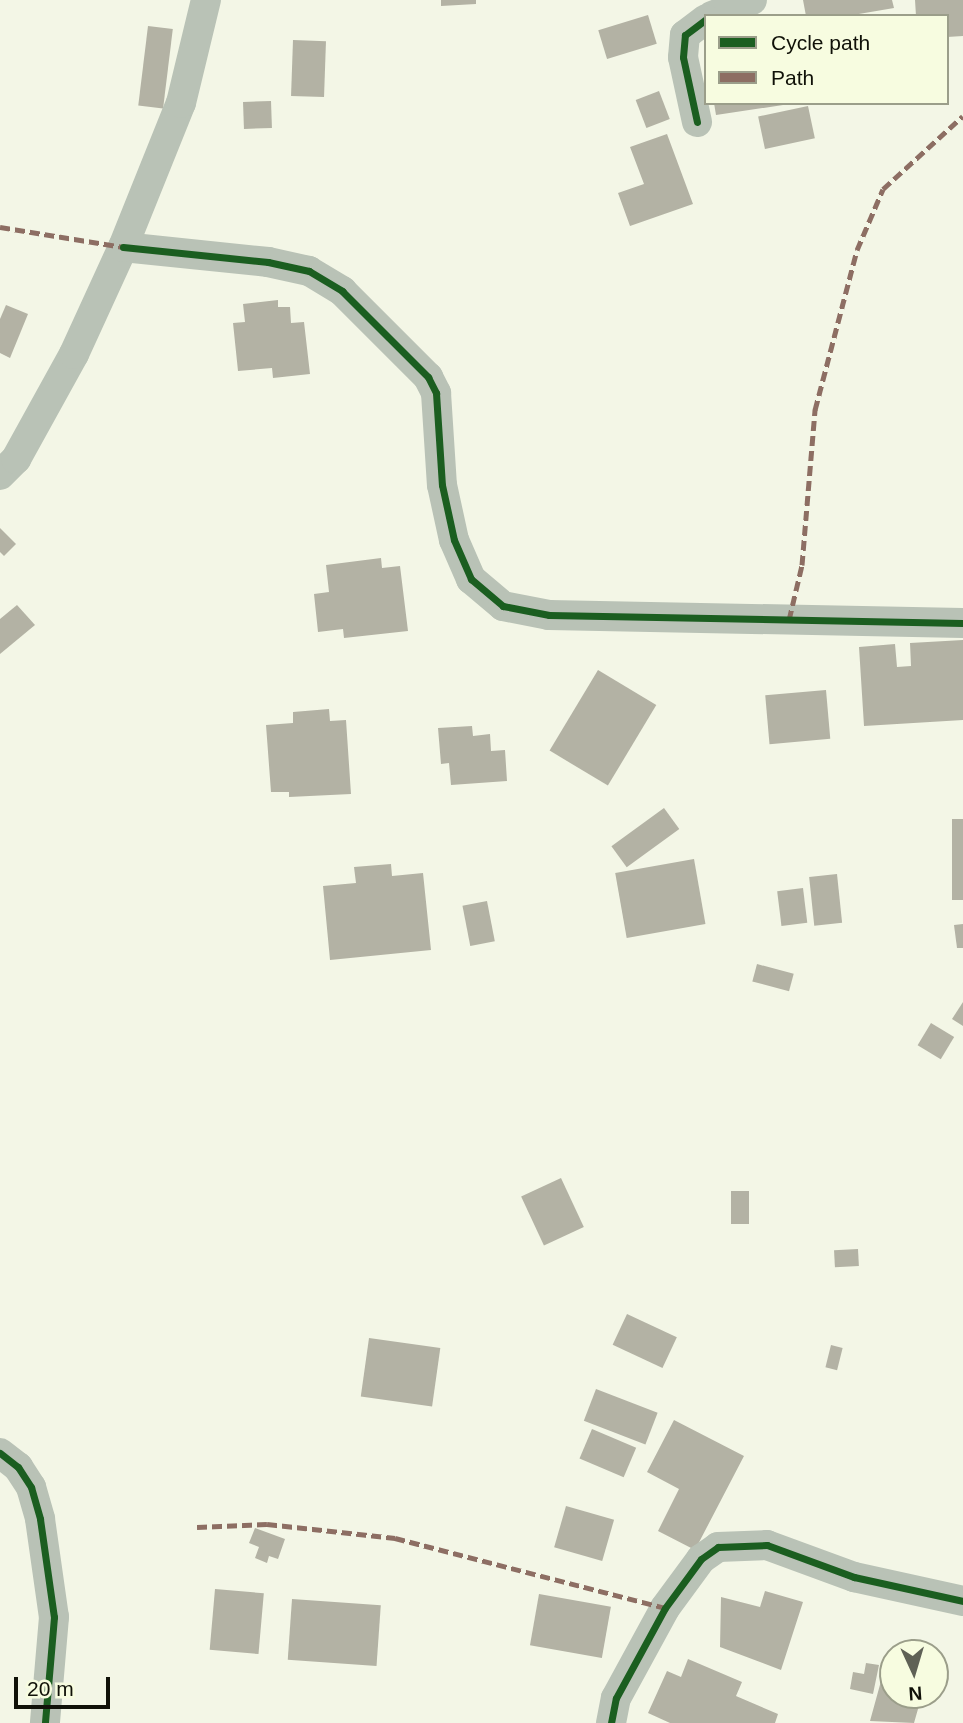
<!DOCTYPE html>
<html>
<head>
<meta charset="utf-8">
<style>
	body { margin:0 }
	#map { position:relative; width:963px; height:1723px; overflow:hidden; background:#f3f6e6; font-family:Arial,sans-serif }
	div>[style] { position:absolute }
	.building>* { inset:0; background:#b3b2a4; transform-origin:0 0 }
	.street>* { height:30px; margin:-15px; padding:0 15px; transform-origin:15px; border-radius:15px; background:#b9c2b6 }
	.quiet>* { height:5px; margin-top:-2.5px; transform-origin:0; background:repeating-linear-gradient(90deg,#8d6e63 0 10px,transparent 0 15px) }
	.cycleway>* { height:7px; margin:-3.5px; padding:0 3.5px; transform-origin:3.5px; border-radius:3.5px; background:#1b5e20 }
	span { translate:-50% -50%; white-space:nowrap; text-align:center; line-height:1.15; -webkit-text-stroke:7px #f7fce0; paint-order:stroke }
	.legend { position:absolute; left:704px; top:14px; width:245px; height:91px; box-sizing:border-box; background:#f7fce0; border:2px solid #9b9e8a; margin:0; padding:9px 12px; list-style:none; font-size:21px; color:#101108 }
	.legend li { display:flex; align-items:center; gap:14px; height:35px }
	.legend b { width:35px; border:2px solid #9b9e8a }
	.north { position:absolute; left:879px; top:1639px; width:70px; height:70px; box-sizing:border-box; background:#f7fce0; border:2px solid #9b9e8a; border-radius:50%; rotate:176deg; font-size:19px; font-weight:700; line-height:28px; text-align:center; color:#101108 }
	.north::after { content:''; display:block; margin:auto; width:24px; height:32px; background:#5f6156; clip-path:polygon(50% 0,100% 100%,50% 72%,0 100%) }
	.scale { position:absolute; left:14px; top:1677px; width:96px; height:32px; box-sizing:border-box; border:4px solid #101108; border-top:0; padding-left:9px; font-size:21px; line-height:24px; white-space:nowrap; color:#101108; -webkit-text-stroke:5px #f7fce0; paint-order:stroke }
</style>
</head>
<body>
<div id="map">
	<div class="building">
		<div style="clip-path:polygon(441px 0,476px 0,476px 4px,441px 6px)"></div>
		<div style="clip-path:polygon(803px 0,892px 0,894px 8px,847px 16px,806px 16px)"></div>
		<div style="clip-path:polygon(915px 0,963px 0,963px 36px,947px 37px,947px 16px,916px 16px)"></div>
		<div style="left:648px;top:15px;width:30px;height:52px;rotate:73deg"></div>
		<div style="left:148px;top:26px;width:25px;height:80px;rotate:7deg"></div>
		<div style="left:293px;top:40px;width:33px;height:56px;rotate:2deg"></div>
		<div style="left:659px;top:91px;width:30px;height:25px;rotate:69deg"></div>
		<div style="left:271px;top:101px;width:27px;height:28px;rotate:88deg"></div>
		<div style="clip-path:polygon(714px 103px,783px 103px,783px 105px,716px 115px)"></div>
		<div style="left:808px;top:106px;width:33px;height:51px;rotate:78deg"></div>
		<div style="clip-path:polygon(667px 134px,693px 204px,630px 226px,618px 193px,644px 184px,630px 147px)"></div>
		<div style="clip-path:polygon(278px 300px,278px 307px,290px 307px,291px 323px,304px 322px,310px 374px,273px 378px,272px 368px,238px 371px,233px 323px,245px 322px,243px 304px)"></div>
		<div style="clip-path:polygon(6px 305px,28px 314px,10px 358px,0 353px,0 319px)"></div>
		<div style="clip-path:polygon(0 528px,16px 544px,4px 556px,0 552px)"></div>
		<div style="clip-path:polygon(381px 558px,382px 568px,400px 566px,408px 631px,344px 638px,343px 629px,318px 632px,314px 594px,329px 592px,326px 565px)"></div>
		<div style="clip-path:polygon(17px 605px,35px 625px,0 654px,0 619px)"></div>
		<div style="clip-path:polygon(963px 640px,963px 720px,864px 726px,859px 647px,895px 644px,897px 667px,911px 666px,910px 643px)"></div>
		<div style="left:598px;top:670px;width:68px;height:94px;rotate:31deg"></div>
		<div style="left:826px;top:690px;width:49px;height:61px;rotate:85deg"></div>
		<div style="clip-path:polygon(329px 709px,330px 721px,346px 720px,351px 794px,289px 797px,289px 792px,271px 792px,266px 725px,293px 723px,293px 712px)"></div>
		<div style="clip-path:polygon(472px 726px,473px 736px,490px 734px,491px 751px,505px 750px,507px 781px,451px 785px,449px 763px,441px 764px,438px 728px)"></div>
		<div style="left:664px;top:808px;width:26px;height:65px;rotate:54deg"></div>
		<div style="left:952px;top:819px;width:11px;height:81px"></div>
		<div style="left:694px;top:859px;width:66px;height:80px;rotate:80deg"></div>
		<div style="clip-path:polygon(391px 864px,392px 876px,423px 873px,431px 950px,330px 960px,323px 886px,356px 883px,354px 867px)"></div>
		<div style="left:837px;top:874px;width:49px;height:28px;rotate:84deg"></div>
		<div style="left:803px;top:888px;width:35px;height:26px;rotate:83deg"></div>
		<div style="left:487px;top:901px;width:41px;height:25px;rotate:79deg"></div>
		<div style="clip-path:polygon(963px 924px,963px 948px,957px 948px,954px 925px)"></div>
		<div style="left:757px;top:964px;width:38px;height:18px;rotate:15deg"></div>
		<div style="clip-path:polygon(963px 1002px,963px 1026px,952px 1019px)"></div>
		<div style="left:931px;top:1023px;width:27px;height:26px;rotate:31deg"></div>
		<div style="left:561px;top:1178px;width:54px;height:44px;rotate:65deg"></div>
		<div style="left:731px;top:1191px;width:18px;height:33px"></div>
		<div style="left:858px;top:1249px;width:17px;height:24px;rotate:87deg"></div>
		<div style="left:627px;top:1314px;width:55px;height:34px;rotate:25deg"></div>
		<div style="left:369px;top:1338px;width:72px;height:59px;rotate:8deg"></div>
		<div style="left:831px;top:1345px;width:12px;height:23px;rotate:14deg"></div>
		<div style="left:596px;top:1389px;width:66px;height:34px;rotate:21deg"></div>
		<div style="clip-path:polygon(674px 1420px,744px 1456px,695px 1550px,658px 1531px,679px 1489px,647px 1472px)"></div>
		<div style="left:592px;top:1429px;width:48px;height:32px;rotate:23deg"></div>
		<div style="left:566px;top:1506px;width:50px;height:43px;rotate:16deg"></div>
		<div style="clip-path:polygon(255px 1528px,285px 1539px,278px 1559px,269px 1556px,267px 1563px,255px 1558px,259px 1547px,249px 1543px)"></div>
		<div style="left:215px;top:1589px;width:49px;height:61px;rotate:5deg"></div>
		<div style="clip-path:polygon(765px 1591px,803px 1602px,781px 1670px,720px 1647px,721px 1597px,760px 1607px)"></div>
		<div style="left:539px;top:1594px;width:73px;height:52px;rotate:10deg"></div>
		<div style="left:292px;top:1599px;width:89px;height:61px;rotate:4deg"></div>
		<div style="clip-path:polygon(889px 1652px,893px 1654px,893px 1695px,922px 1695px,914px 1723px,870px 1721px)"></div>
		<div style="clip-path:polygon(688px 1659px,742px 1682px,736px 1696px,778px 1714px,775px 1723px,670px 1723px,648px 1713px,667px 1671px,681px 1677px)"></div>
		<div style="clip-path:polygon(866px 1663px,879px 1665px,873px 1694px,850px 1689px,853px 1672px,864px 1674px)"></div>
	</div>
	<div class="street">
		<div style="left:712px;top:16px;width:43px;rotate:-21.8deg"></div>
		<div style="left:697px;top:122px;width:66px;rotate:-102.2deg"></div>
		<div style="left:683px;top:57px;width:22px;rotate:-85deg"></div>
		<div style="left:685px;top:35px;width:26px;rotate:-37deg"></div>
		<div style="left:123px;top:247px;width:146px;rotate:5.9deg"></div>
		<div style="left:268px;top:262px;width:42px;rotate:12.4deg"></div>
		<div style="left:309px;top:271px;width:39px;rotate:31deg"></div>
		<div style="left:342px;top:291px;width:122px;rotate:45deg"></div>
		<div style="left:428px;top:377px;width:18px;rotate:63deg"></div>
		<div style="left:436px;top:393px;width:92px;rotate:86.3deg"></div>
		<div style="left:442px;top:485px;width:56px;rotate:77.7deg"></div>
		<div style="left:454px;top:540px;width:43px;rotate:66.4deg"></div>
		<div style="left:471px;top:579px;width:42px;rotate:40.2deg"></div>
		<div style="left:503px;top:606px;width:47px;rotate:11.1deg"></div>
		<div style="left:549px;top:615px;width:414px;rotate:1.1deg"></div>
		<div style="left:0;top:475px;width:23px;rotate:-45deg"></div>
		<div style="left:16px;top:459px;width:120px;rotate:-61.1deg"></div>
		<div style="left:74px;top:354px;width:118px;rotate:-65.4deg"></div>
		<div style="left:123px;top:247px;width:155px;rotate:-68.1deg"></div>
		<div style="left:181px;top:103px;width:106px;rotate:-76.4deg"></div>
		<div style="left:0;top:1453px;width:23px;rotate:38deg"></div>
		<div style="left:18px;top:1467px;width:24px;rotate:57deg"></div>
		<div style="left:31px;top:1487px;width:33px;rotate:74deg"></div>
		<div style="left:40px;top:1519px;width:99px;rotate:81.9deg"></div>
		<div style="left:54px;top:1617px;width:106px;rotate:94.9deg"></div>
		<div style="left:611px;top:1723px;width:25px;rotate:-79deg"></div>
		<div style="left:616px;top:1698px;width:102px;rotate:-61.4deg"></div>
		<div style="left:665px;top:1608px;width:61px;rotate:-53.7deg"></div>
		<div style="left:701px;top:1559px;width:21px;rotate:-35deg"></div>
		<div style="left:718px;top:1547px;width:49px;rotate:-2.3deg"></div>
		<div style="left:767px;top:1545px;width:93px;rotate:20.2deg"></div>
		<div style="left:854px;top:1577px;width:112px;rotate:12.4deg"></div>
	</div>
	<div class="quiet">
		<div style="left:0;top:227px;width:125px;rotate:9.2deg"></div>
		<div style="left:789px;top:620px;width:57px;rotate:-76.7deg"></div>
		<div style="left:802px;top:565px;width:156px;rotate:-85.2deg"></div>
		<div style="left:815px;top:410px;width:165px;rotate:-75.3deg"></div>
		<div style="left:857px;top:250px;width:66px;rotate:-66.9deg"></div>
		<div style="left:883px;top:189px;width:108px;rotate:-42.4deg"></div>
		<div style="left:197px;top:1527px;width:70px;rotate:-2.5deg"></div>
		<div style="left:267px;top:1524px;width:129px;rotate:6.2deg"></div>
		<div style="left:395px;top:1538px;width:279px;rotate:14.5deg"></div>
	</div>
	<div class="cycleway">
		<div style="left:697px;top:122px;width:66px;rotate:-102.2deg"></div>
		<div style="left:683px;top:57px;width:22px;rotate:-85deg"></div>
		<div style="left:685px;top:35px;width:26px;rotate:-37deg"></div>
		<div style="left:123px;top:247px;width:146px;rotate:5.9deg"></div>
		<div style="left:268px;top:262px;width:42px;rotate:12.4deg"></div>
		<div style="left:309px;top:271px;width:39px;rotate:31deg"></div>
		<div style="left:342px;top:291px;width:122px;rotate:45deg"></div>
		<div style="left:428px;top:377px;width:18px;rotate:63deg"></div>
		<div style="left:436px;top:393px;width:92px;rotate:86.3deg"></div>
		<div style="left:442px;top:485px;width:56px;rotate:77.7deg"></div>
		<div style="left:454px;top:540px;width:43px;rotate:66.4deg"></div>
		<div style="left:471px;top:579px;width:42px;rotate:40.2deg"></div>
		<div style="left:503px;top:606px;width:47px;rotate:11.1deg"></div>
		<div style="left:549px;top:615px;width:414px;rotate:1.1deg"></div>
		<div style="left:0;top:1453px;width:23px;rotate:38deg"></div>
		<div style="left:18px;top:1467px;width:24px;rotate:57deg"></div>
		<div style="left:31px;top:1487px;width:33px;rotate:74deg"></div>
		<div style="left:40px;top:1519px;width:99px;rotate:81.9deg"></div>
		<div style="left:54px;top:1617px;width:106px;rotate:94.9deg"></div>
		<div style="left:611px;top:1723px;width:25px;rotate:-79deg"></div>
		<div style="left:616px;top:1698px;width:102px;rotate:-61.4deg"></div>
		<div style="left:665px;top:1608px;width:61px;rotate:-53.7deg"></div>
		<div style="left:701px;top:1559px;width:21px;rotate:-35deg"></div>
		<div style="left:718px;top:1547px;width:49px;rotate:-2.3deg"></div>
		<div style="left:767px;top:1545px;width:93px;rotate:20.2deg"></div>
		<div style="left:854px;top:1577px;width:112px;rotate:12.4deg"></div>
	</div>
	<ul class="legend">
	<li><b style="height:9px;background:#1b5e20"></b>Cycle path</li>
	<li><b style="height:9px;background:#8d6e63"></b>Path</li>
	</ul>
	<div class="north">N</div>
	<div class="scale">20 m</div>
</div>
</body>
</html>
